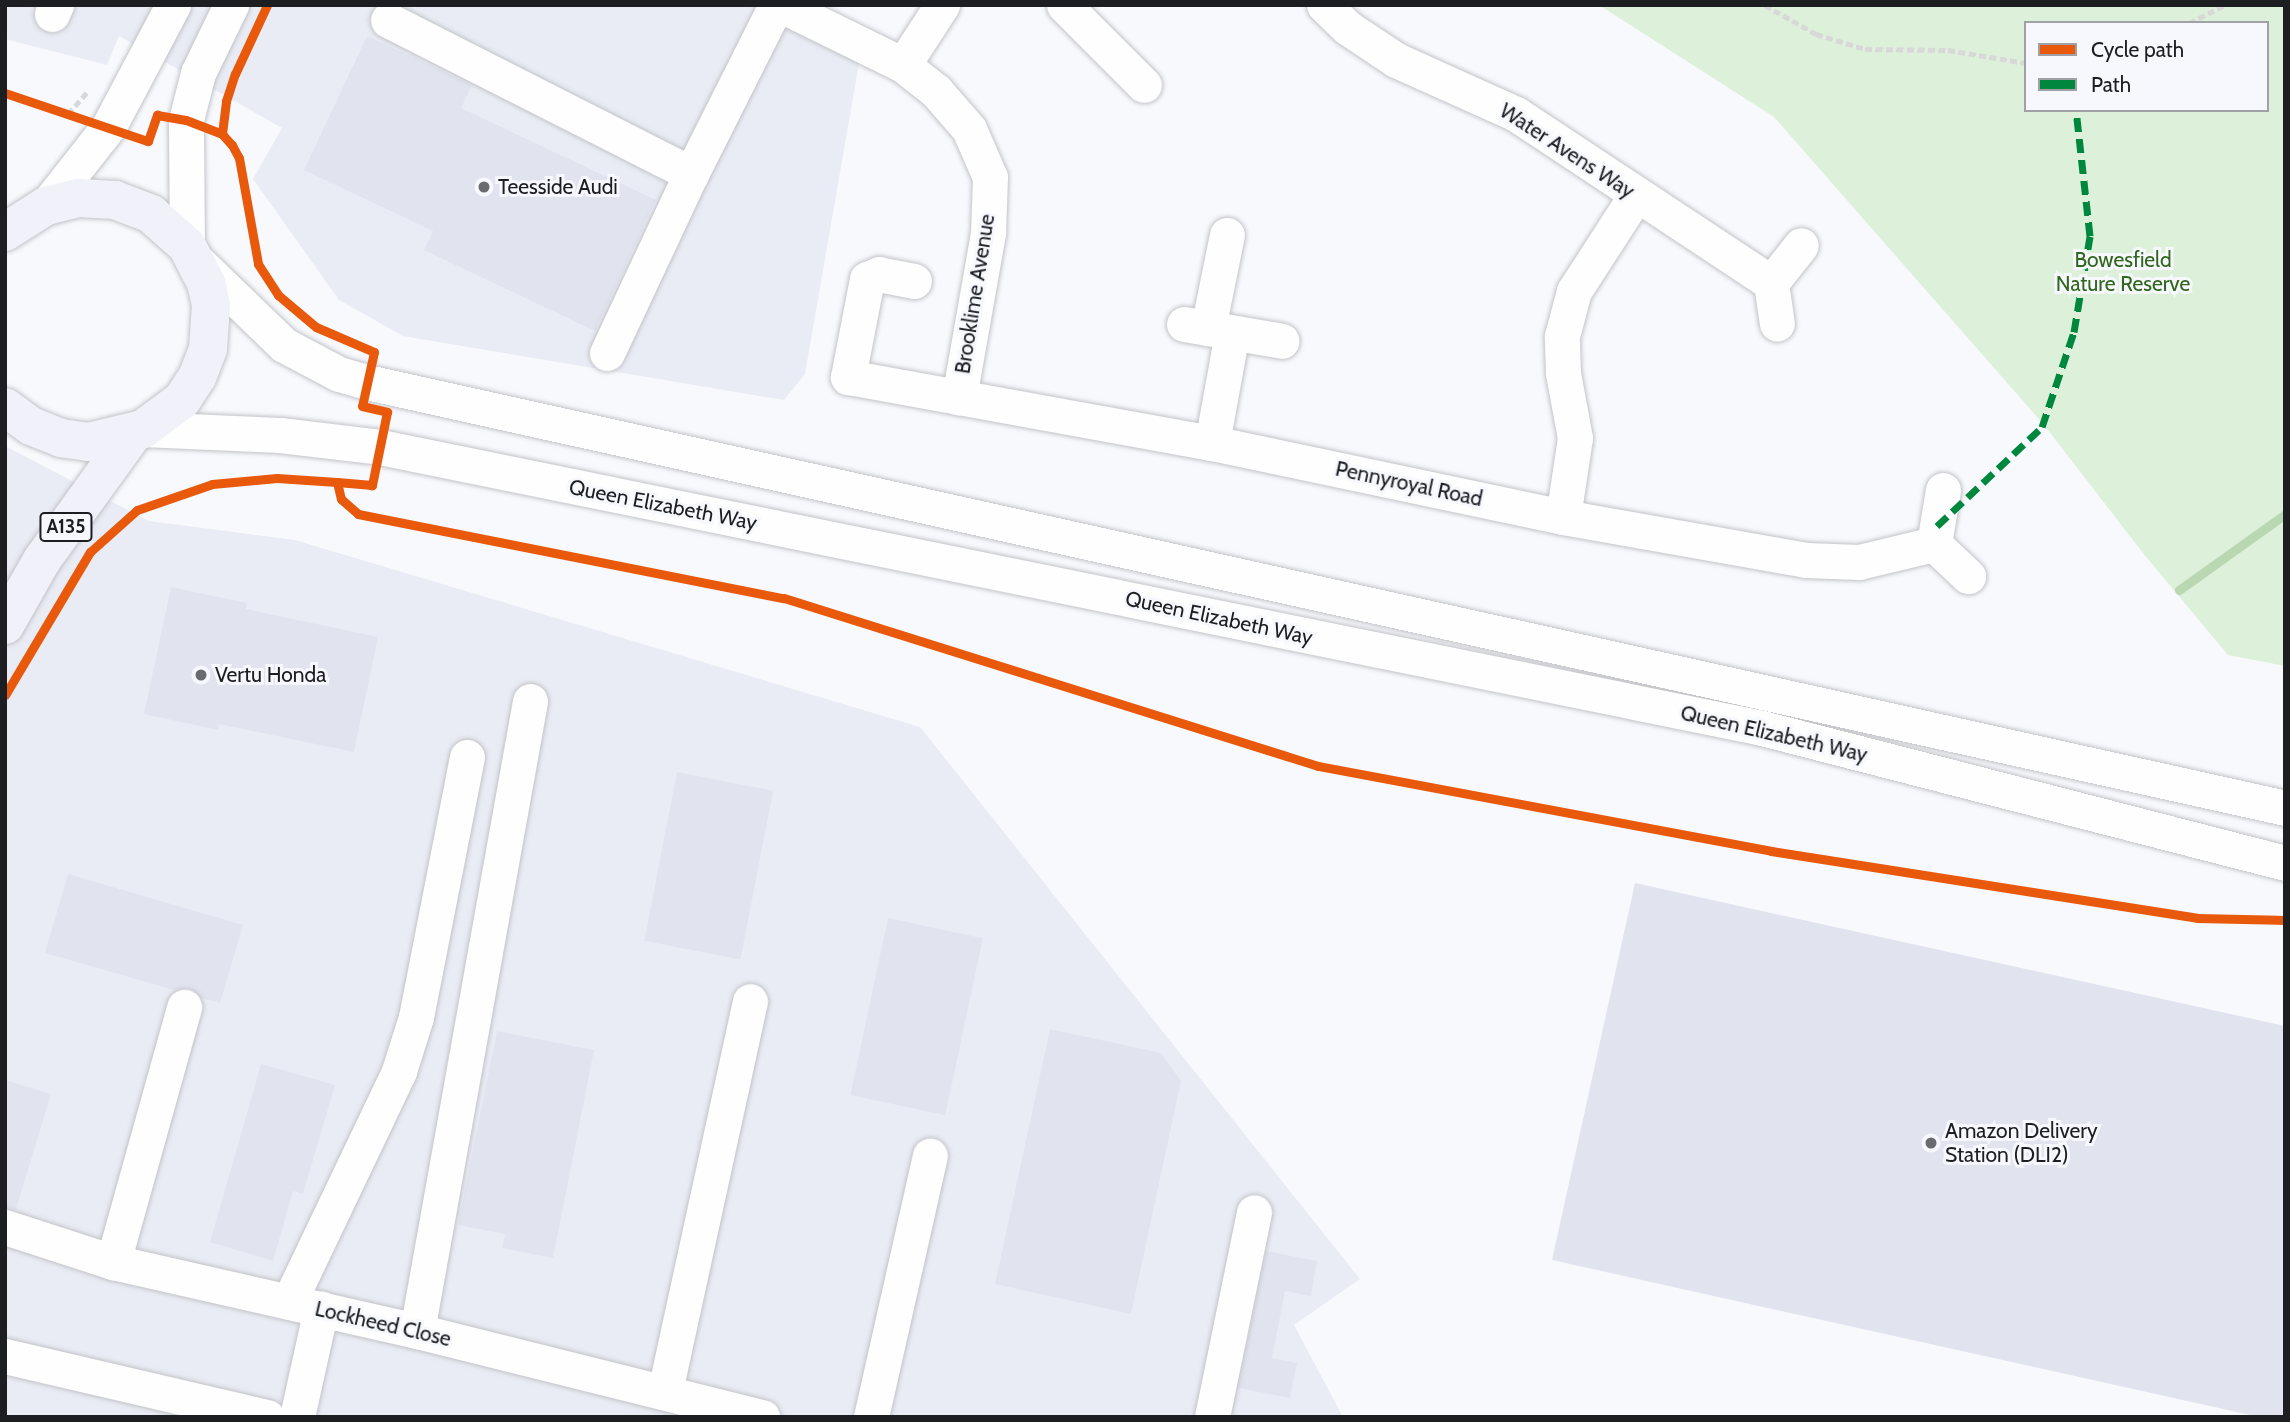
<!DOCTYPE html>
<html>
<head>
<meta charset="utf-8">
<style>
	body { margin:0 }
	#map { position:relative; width:2290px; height:1422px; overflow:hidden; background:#f8f9fd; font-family:Cabin,sans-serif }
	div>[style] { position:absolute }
	.built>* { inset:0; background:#eaecf5 }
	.green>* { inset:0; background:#ddf0da }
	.stream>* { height:9px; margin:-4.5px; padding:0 4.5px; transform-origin:4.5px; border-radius:4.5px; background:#b9d8b1 }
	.building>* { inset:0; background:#e1e3ef; transform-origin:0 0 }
	.path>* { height:4.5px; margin-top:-2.25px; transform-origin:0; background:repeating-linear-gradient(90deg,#d8d8d9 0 7px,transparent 0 10.5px) }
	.roads { filter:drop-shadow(0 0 2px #c3c4c8) drop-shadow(0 0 2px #c3c4c8) }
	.minor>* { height:35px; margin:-17.5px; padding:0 17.5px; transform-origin:17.5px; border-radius:17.5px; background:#fefeff }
	.major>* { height:38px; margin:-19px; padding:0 19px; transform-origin:19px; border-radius:19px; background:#f1f2f9 }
	.quiet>* { height:7px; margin-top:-3.5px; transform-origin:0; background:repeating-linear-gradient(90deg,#00873e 0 14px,transparent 0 21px) }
	.cycleway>* { height:9px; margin:-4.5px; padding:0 4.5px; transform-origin:4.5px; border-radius:4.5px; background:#e8590c }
	.dots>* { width:19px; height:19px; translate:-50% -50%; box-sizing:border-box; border:4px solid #f7f8fe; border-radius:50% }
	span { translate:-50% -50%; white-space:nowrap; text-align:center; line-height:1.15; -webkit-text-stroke:6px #f7f8fe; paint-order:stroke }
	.shield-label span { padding:2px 5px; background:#f7f8fe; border:2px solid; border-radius:5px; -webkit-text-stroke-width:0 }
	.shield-label { font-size:19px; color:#1d1e22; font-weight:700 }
	.street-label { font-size:21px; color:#1d1e22 }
	.poi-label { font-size:21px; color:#1d1e22 }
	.left { translate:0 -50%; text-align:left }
	.park-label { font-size:21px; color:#30671d }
	.frame { position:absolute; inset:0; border:7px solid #1d1e22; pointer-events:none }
	.legend { position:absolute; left:2024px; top:21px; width:245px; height:91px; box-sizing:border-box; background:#f7f8fe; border:2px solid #a0a1a6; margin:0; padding:9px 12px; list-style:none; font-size:21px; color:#1d1e22 }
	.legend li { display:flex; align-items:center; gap:14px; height:35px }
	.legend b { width:35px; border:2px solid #a0a1a6 }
</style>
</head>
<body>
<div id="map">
	<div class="built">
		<div style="clip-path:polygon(5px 5px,781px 5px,862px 46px,805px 374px,784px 400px,403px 336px,339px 300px,253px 179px,282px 128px,119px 36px,107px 65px,5px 39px)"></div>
		<div style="clip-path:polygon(5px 446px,149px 521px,295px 540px,920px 727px,1360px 1279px,1294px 1325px,1343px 1417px,5px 1417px)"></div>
	</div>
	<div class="green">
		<div style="clip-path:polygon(evenodd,1599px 5px,2285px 5px,2285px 666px,2228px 655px,2143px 553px,2044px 425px,1774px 117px,1599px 5px,2026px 23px,2267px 23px,2267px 110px,2026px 110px,2026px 23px)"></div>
	</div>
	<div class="stream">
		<div style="left:2179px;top:590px;width:130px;rotate:-35.6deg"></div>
	</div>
	<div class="building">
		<div style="clip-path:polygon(367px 36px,472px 85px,461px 108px,656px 200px,595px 331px,424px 250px,433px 231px,304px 170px)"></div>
		<div style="clip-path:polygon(171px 587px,247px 603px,246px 609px,378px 637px,354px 752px,219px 724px,218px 730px,144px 714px)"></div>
		<div style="left:677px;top:772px;width:98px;height:172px;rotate:11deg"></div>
		<div style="clip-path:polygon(68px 874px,243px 925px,220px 1003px,201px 998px,190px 988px,174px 990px,45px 953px)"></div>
		<div style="clip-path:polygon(1635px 883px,2285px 1026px,2285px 1417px,2259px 1417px,1552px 1260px)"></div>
		<div style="left:888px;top:918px;width:97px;height:181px;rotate:12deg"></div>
		<div style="clip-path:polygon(1050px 1029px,1161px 1053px,1181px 1081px,1131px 1314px,995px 1284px)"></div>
		<div style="clip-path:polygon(497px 1031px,594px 1050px,553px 1258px,502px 1248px,505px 1234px,458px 1225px)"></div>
		<div style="clip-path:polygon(261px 1064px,335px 1085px,303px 1194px,293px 1191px,273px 1261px,210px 1242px)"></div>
		<div style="clip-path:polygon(5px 1080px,51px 1094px,16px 1209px,5px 1207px)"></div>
		<div style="clip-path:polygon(1266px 1251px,1317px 1261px,1311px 1296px,1285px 1291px,1272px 1358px,1297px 1363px,1290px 1398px,1238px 1388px)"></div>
	</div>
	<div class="path">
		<div style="left:1765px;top:5px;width:59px;rotate:29.6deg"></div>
		<div style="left:1816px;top:34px;width:51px;rotate:17deg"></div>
		<div style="left:1865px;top:49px;width:83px;rotate:0.7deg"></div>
		<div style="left:1948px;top:50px;width:79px;rotate:9.5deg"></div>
		<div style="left:2189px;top:23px;width:40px;rotate:-26.6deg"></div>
		<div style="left:68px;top:114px;width:30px;rotate:-49deg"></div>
	</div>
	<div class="roads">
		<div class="minor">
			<div style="left:781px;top:5px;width:136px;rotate:26.2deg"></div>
			<div style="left:903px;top:65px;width:42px;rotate:38.2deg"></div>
			<div style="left:936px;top:91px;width:50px;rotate:49deg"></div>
			<div style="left:969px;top:129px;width:52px;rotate:66.4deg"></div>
			<div style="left:990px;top:177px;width:56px;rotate:92deg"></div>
			<div style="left:988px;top:233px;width:167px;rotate:100deg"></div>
			<div style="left:1064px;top:5px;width:113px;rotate:45deg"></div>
			<div style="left:1324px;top:5px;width:33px;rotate:44deg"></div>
			<div style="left:1348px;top:28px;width:58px;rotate:33.7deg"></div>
			<div style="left:1396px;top:60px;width:132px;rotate:24.2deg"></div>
			<div style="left:1516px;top:114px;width:306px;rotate:33.5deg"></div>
			<div style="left:1771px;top:283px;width:41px;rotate:81.7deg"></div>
			<div style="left:52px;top:14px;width:10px;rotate:-66deg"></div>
			<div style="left:388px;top:20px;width:340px;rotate:26.9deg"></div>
			<div style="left:903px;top:65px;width:72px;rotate:-57deg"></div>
			<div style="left:46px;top:206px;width:102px;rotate:-51.8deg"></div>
			<div style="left:109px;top:126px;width:137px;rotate:-62.1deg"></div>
			<div style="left:187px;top:246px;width:126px;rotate:-90.5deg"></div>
			<div style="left:186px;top:120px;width:49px;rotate:-75.7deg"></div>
			<div style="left:198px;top:73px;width:76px;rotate:-64.1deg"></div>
			<div style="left:197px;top:261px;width:121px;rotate:44deg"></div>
			<div style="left:284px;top:345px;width:62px;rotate:27.8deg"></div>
			<div style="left:339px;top:374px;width:29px;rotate:16deg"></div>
			<div style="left:367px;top:382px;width:1965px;rotate:12.52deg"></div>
			<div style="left:914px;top:281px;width:36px;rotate:-169deg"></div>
			<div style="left:879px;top:274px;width:13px;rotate:157deg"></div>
			<div style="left:867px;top:279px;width:100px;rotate:101deg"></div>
			<div style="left:848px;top:377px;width:370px;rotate:10.3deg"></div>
			<div style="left:1212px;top:443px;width:359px;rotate:11.9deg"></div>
			<div style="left:1563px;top:517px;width:247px;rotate:10deg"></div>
			<div style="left:1806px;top:560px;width:53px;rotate:2.2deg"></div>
			<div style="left:1859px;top:562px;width:77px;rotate:-13.5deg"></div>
			<div style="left:1771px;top:283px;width:48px;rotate:-51.7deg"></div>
			<div style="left:1184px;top:324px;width:99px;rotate:9.8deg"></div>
			<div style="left:1208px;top:328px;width:95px;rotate:-78.5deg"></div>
			<div style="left:607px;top:353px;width:198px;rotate:-64.9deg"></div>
			<div style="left:691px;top:174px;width:189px;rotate:-63.3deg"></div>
			<div style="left:143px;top:429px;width:137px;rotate:2.5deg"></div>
			<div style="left:280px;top:435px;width:101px;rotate:6.8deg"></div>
			<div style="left:380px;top:447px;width:1410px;rotate:11.49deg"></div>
			<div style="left:1762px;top:728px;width:540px;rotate:14.47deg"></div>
			<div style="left:1212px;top:443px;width:112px;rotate:-79.7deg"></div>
			<div style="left:1943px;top:490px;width:55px;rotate:99.5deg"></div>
			<div style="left:1934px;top:544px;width:47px;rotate:43.3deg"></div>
			<div style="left:1563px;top:517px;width:80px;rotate:-81.4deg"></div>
			<div style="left:1575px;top:438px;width:66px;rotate:-100.5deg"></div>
			<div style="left:1563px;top:373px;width:37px;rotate:-92deg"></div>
			<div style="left:1562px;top:336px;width:47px;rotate:-75.1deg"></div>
			<div style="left:1574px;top:291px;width:114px;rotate:-57.1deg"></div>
			<div style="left:5px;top:1227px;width:114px;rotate:18deg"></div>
			<div style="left:113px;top:1262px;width:312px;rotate:12.8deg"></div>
			<div style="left:417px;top:1331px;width:356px;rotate:14deg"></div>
			<div style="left:113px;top:1262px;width:265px;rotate:-74.4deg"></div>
			<div style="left:289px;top:1302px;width:256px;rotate:-64.5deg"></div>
			<div style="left:399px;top:1071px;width:57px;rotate:-72.5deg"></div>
			<div style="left:416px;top:1017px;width:265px;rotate:-78.9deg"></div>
			<div style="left:417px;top:1331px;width:640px;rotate:-79.83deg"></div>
			<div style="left:5px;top:1356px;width:269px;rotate:13.1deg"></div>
			<div style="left:665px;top:1391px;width:399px;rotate:-77.7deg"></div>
			<div style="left:297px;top:1417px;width:111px;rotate:-77.5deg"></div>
			<div style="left:871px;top:1417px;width:268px;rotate:-77.3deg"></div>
			<div style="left:1212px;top:1417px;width:209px;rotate:-78.4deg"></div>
		</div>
		<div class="major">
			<div style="left:5px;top:232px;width:49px;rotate:-32.4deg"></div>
			<div style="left:46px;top:206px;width:33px;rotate:-14deg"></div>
			<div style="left:78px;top:198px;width:37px;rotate:3deg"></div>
			<div style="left:115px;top:200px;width:39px;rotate:21deg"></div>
			<div style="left:151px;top:214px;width:48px;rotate:41.6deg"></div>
			<div style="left:187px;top:246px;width:42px;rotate:62.8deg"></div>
			<div style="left:206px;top:283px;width:23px;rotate:77deg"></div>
			<div style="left:211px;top:305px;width:44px;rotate:93.9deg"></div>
			<div style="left:208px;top:349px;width:30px;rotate:111deg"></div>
			<div style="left:197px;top:377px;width:27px;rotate:123deg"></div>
			<div style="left:182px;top:400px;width:49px;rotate:143.4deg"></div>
			<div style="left:143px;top:429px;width:56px;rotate:166.5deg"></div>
			<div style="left:89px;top:442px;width:28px;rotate:-172deg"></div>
			<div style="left:61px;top:438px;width:32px;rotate:-158deg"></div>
			<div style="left:31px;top:426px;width:32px;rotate:-144deg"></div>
			<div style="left:5px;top:625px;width:75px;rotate:-60.4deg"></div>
			<div style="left:42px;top:560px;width:155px;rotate:-54.2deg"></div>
		</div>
	</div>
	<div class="quiet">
		<div style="left:1937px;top:526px;width:144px;rotate:-43.3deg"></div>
		<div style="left:2042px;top:427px;width:100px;rotate:-71.4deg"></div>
		<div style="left:2074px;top:332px;width:97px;rotate:-80.5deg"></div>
		<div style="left:2090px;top:236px;width:127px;rotate:-96.3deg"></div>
	</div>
	<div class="cycleway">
		<div style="left:5px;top:93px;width:151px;rotate:18.6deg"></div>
		<div style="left:148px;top:141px;width:28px;rotate:-71deg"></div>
		<div style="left:157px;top:115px;width:29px;rotate:10deg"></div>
		<div style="left:186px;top:120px;width:39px;rotate:21deg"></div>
		<div style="left:222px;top:134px;width:15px;rotate:48deg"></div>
		<div style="left:232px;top:145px;width:15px;rotate:62deg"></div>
		<div style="left:239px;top:158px;width:108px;rotate:79.8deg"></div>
		<div style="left:258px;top:264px;width:37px;rotate:57deg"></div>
		<div style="left:278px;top:295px;width:50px;rotate:40.1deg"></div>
		<div style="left:316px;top:327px;width:63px;rotate:23.3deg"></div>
		<div style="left:374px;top:352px;width:55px;rotate:102.5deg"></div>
		<div style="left:362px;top:406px;width:26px;rotate:13deg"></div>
		<div style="left:387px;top:412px;width:75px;rotate:101.6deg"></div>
		<div style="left:372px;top:485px;width:35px;rotate:-175deg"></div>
		<div style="left:337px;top:482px;width:17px;rotate:77deg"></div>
		<div style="left:341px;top:499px;width:23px;rotate:41deg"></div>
		<div style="left:358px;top:514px;width:434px;rotate:11.2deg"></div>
		<div style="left:784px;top:598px;width:560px;rotate:17.46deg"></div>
		<div style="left:1318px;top:766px;width:461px;rotate:10.6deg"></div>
		<div style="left:1771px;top:851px;width:431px;rotate:8.9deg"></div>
		<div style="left:2197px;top:918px;width:88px;rotate:1.3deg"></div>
		<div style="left:222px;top:134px;width:33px;rotate:-83deg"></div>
		<div style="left:226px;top:101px;width:28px;rotate:-72deg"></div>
		<div style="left:235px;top:74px;width:76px;rotate:-65.1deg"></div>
		<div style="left:5px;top:695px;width:166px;rotate:-59.3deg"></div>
		<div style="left:90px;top:552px;width:63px;rotate:-41.8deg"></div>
		<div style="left:137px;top:510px;width:79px;rotate:-19.1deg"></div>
		<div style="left:212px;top:484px;width:65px;rotate:-5.3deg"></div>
		<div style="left:277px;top:478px;width:60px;rotate:3.8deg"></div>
	</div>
	<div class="dots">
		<div style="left:484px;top:187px;background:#6a6b6f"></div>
		<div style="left:201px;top:675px;background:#6a6b6f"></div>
		<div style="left:1931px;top:1143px;background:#6a6b6f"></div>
	</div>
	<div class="shield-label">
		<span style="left:66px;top:527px">A135</span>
	</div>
	<div class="street-label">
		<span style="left:1567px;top:151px;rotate:33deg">Water Avens Way</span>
		<span style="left:975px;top:294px;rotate:-81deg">Brooklime Avenue</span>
		<span style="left:1409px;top:484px;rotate:12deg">Pennyroyal Road</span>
		<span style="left:663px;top:505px;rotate:11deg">Queen Elizabeth Way</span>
		<span style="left:1219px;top:618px;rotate:12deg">Queen Elizabeth Way</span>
		<span style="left:1774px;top:734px;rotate:13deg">Queen Elizabeth Way</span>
		<span style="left:383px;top:1324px;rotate:13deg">Lockheed Close</span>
	</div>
	<div class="poi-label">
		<span class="left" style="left:498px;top:187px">Teesside Audi</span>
		<span class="left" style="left:215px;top:675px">Vertu Honda</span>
		<span class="left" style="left:1945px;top:1143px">Amazon Delivery<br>Station (DLI2)</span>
	</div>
	<div class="park-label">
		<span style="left:2123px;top:272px">Bowesfield<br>Nature Reserve</span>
	</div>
	<div class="frame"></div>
	<ul class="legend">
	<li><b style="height:9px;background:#e8590c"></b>Cycle path</li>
	<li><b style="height:9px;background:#00873e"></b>Path</li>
	</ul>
</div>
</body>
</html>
